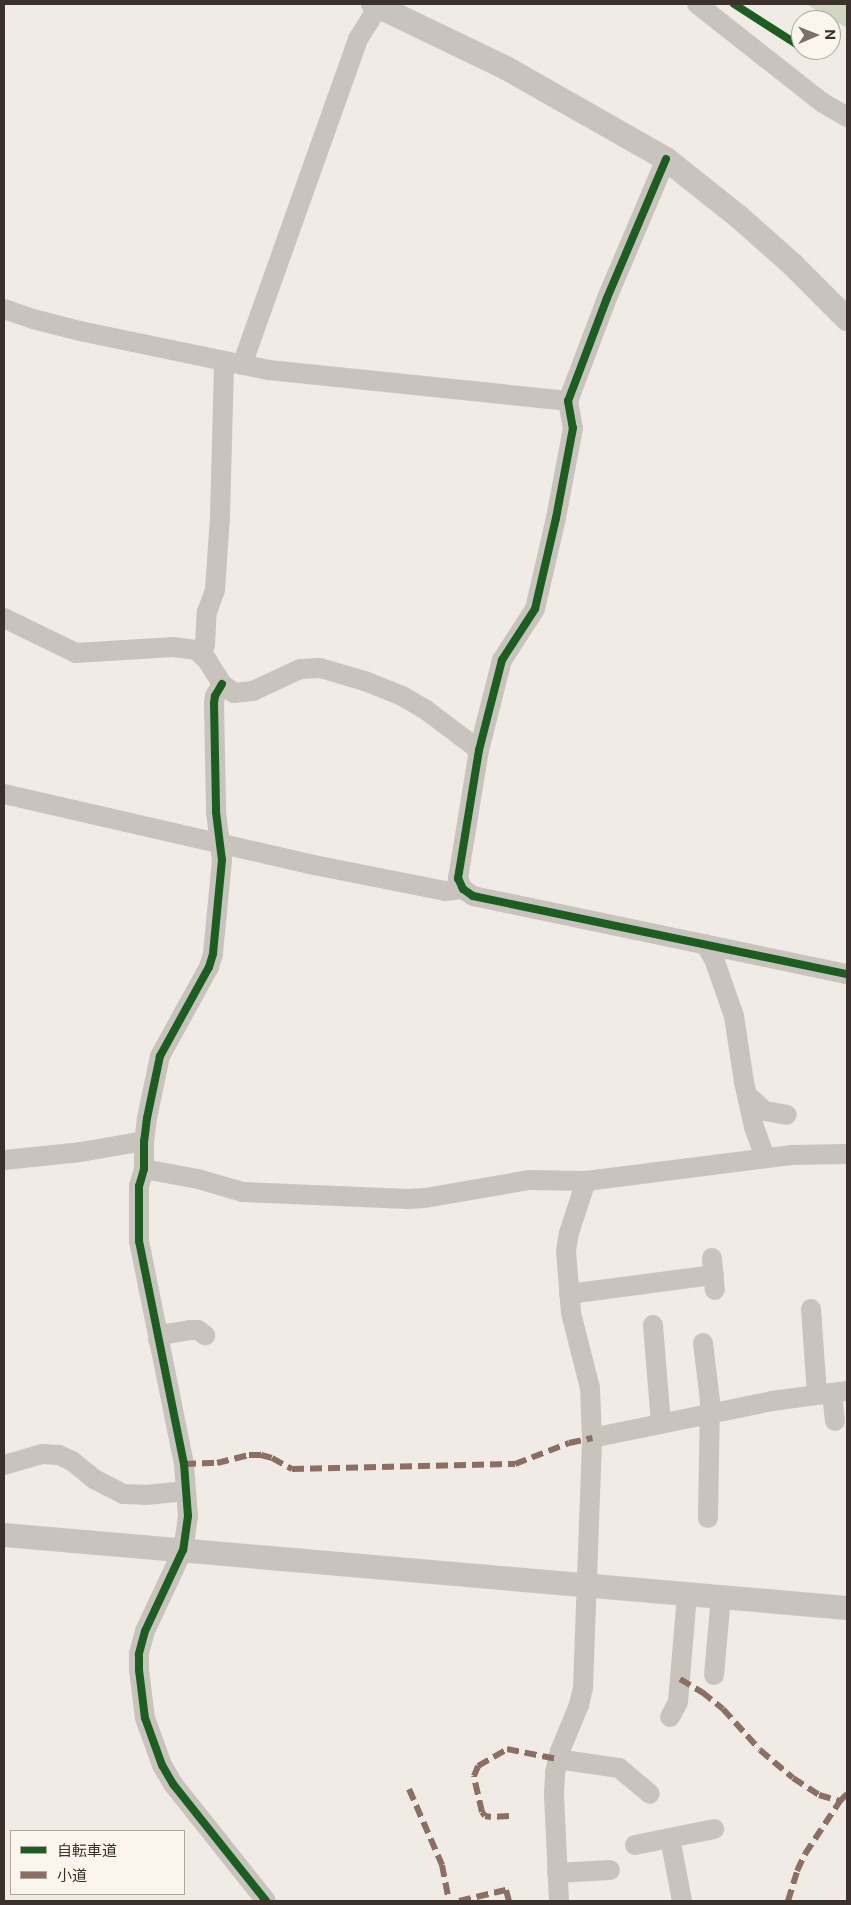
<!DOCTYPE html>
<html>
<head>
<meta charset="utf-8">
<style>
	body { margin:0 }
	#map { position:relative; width:851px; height:1905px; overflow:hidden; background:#f0ebe5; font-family:"Public Sans","Noto Sans JP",sans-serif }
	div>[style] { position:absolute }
	.green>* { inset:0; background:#d1d6bf }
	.minor>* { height:20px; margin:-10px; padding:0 10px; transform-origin:10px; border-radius:10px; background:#c9c3be }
	.tertiary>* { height:24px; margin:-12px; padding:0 12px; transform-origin:12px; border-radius:12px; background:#c9c3be }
	.quiet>* { height:6px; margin-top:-3px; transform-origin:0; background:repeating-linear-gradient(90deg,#8d6e63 0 12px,transparent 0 18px) }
	.cycleway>* { height:8px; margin:-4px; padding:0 4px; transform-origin:4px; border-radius:4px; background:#1b5e20 }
	span { translate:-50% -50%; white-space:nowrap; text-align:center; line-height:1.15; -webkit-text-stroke:4px #fbf5ee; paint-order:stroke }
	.frame { position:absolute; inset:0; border:5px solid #3b302b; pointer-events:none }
	.legend { position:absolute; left:10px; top:1830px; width:175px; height:65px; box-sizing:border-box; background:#fbf5ee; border:1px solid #aea6a0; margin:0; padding:6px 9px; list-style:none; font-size:15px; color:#3b302b }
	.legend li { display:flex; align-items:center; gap:10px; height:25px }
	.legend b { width:25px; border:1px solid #aea6a0 }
	.north { position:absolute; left:791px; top:10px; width:50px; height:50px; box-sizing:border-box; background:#fbf5ee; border:1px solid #aea6a0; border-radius:50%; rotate:89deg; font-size:14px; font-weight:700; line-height:20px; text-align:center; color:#3b302b }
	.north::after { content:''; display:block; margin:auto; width:18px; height:22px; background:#7a716c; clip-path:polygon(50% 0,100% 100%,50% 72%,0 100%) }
</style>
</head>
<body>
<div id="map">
	<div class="green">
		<div style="clip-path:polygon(806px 4px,847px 4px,847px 28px)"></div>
	</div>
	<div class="minor">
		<div style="left:697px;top:4px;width:160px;rotate:38.2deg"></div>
		<div style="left:823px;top:103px;width:28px;rotate:30deg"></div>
		<div style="left:666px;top:159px;width:151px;rotate:113deg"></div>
		<div style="left:607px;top:298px;width:110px;rotate:110.7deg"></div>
		<div style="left:568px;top:401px;width:27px;rotate:80deg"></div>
		<div style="left:573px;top:428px;width:92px;rotate:100.7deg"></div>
		<div style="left:556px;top:518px;width:93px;rotate:103deg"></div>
		<div style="left:535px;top:609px;width:61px;rotate:122.9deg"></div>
		<div style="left:502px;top:660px;width:93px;rotate:104.3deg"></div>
		<div style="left:479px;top:750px;width:130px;rotate:99.3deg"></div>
		<div style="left:458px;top:878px;width:12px;rotate:66deg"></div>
		<div style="left:463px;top:889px;width:12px;rotate:35deg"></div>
		<div style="left:473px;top:896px;width:382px;rotate:11.8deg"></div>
		<div style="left:4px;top:309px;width:31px;rotate:19deg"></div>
		<div style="left:33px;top:319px;width:49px;rotate:14.3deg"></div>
		<div style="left:80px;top:331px;width:193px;rotate:11.7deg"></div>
		<div style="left:269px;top:370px;width:301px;rotate:5.9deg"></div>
		<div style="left:242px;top:365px;width:346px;rotate:-70.4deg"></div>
		<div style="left:358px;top:39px;width:41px;rotate:-57.8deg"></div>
		<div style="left:4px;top:618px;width:80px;rotate:25.9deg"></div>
		<div style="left:76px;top:653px;width:97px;rotate:-3.5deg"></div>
		<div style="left:173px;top:647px;width:23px;rotate:7deg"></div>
		<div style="left:196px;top:650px;width:15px;rotate:42deg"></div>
		<div style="left:207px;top:660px;width:28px;rotate:58deg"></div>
		<div style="left:222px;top:684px;width:15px;rotate:37deg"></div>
		<div style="left:234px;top:693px;width:19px;rotate:-6deg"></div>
		<div style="left:253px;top:691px;width:52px;rotate:-25.1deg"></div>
		<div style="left:300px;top:669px;width:20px;rotate:-3deg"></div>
		<div style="left:320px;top:668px;width:47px;rotate:16.1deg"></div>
		<div style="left:365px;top:681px;width:40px;rotate:22deg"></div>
		<div style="left:402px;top:696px;width:28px;rotate:30deg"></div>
		<div style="left:426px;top:710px;width:66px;rotate:37deg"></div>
		<div style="left:202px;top:654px;width:9px;rotate:-72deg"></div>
		<div style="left:205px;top:645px;width:33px;rotate:-87deg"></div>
		<div style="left:207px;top:612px;width:23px;rotate:-70deg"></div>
		<div style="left:215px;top:590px;width:73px;rotate:-86.1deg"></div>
		<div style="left:220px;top:517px;width:155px;rotate:-88.5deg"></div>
		<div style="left:222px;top:684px;width:14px;rotate:120deg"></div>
		<div style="left:215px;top:696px;width:7px;rotate:98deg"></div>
		<div style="left:214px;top:703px;width:109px;rotate:88.9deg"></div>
		<div style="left:216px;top:812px;width:48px;rotate:82.9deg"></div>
		<div style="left:222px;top:860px;width:94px;rotate:95.5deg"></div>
		<div style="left:213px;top:954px;width:14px;rotate:107deg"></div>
		<div style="left:209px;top:967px;width:102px;rotate:118.8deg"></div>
		<div style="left:160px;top:1056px;width:63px;rotate:101.8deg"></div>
		<div style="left:147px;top:1118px;width:23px;rotate:97deg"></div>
		<div style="left:144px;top:1141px;width:28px;rotate:90deg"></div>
		<div style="left:144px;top:1169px;width:18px;rotate:106deg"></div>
		<div style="left:139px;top:1186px;width:55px;rotate:90deg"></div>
		<div style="left:139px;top:1241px;width:227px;rotate:78.6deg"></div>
		<div style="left:184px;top:1464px;width:52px;rotate:85.6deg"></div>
		<div style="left:188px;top:1516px;width:34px;rotate:98deg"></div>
		<div style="left:183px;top:1550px;width:89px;rotate:115.1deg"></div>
		<div style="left:145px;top:1631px;width:24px;rotate:105deg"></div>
		<div style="left:139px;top:1654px;width:16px;rotate:90deg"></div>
		<div style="left:139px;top:1670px;width:48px;rotate:82.9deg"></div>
		<div style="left:145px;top:1718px;width:50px;rotate:70.1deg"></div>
		<div style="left:162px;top:1765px;width:22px;rotate:60deg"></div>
		<div style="left:173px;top:1784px;width:149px;rotate:51.5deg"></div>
		<div style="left:4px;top:794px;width:318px;rotate:12.9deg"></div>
		<div style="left:314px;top:865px;width:134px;rotate:11.2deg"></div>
		<div style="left:445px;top:891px;width:18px;rotate:-6deg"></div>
		<div style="left:705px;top:944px;width:17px;rotate:59deg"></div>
		<div style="left:714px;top:959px;width:60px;rotate:70.7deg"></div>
		<div style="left:734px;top:1016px;width:67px;rotate:81.4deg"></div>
		<div style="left:744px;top:1082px;width:46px;rotate:77.5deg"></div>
		<div style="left:754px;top:1127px;width:33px;rotate:70deg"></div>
		<div style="left:747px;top:1095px;width:24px;rotate:42deg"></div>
		<div style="left:765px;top:1111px;width:22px;rotate:10deg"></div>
		<div style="left:4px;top:1160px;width:77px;rotate:-5.9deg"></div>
		<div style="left:81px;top:1152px;width:64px;rotate:-9.9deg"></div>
		<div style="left:144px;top:1169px;width:55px;rotate:10.5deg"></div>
		<div style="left:198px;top:1179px;width:47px;rotate:16.1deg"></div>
		<div style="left:243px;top:1192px;width:165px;rotate:2.4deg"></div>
		<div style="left:408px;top:1199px;width:17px;rotate:-3deg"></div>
		<div style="left:425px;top:1198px;width:106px;rotate:-9.8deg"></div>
		<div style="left:529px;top:1180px;width:57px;rotate:1deg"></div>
		<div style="left:586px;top:1181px;width:207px;rotate:-7.2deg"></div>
		<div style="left:791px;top:1155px;width:56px;rotate:-1deg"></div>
		<div style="left:712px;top:1258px;width:32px;rotate:85deg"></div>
		<div style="left:569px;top:1294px;width:146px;rotate:-7.5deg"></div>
		<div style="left:811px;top:1309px;width:86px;rotate:86deg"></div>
		<div style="left:653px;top:1325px;width:99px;rotate:85.4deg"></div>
		<div style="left:158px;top:1340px;width:10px;rotate:-37deg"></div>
		<div style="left:166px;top:1334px;width:24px;rotate:-9deg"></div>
		<div style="left:190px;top:1330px;width:8px"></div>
		<div style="left:198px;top:1330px;width:9px;rotate:36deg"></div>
		<div style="left:703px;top:1343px;width:58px;rotate:83.1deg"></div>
		<div style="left:710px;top:1401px;width:117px;rotate:91deg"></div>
		<div style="left:832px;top:1393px;width:28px;rotate:84deg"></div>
		<div style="left:592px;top:1438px;width:184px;rotate:-11.6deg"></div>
		<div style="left:772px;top:1401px;width:76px;rotate:-7.6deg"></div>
		<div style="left:4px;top:1465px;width:40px;rotate:-16deg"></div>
		<div style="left:42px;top:1454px;width:17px;rotate:3deg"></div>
		<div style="left:59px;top:1455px;width:14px;rotate:25deg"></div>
		<div style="left:72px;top:1461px;width:28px;rotate:39deg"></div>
		<div style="left:94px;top:1479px;width:33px;rotate:27deg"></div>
		<div style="left:123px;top:1494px;width:23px;rotate:2deg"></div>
		<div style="left:146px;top:1495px;width:40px;rotate:-5.7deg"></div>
		<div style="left:714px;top:1675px;width:78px;rotate:-84.9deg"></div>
		<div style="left:670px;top:1717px;width:17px;rotate:-62deg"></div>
		<div style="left:678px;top:1702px;width:108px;rotate:-85.2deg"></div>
		<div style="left:557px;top:1759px;width:63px;rotate:8.3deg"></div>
		<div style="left:619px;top:1768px;width:40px;rotate:40deg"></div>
		<div style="left:670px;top:1838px;width:64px;rotate:79.2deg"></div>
		<div style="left:635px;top:1845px;width:81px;rotate:-11.4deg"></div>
		<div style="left:557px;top:1873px;width:53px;rotate:-3.2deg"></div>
		<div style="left:559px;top:1901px;width:107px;rotate:-92.7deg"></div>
		<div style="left:554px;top:1794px;width:21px;rotate:-87deg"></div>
		<div style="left:555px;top:1773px;width:23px;rotate:-77deg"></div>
		<div style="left:560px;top:1751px;width:50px;rotate:-67.6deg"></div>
		<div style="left:579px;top:1705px;width:18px;rotate:-77deg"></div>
		<div style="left:583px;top:1687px;width:249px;rotate:-87.9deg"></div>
		<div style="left:592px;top:1438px;width:50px;rotate:-92.3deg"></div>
		<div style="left:590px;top:1388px;width:77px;rotate:-104.2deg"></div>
		<div style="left:571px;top:1313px;width:62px;rotate:-94.6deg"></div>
		<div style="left:566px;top:1251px;width:18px;rotate:-81deg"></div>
		<div style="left:569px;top:1233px;width:55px;rotate:-71.9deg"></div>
	</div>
	<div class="tertiary">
		<div style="left:373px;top:4px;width:148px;rotate:25.7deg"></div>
		<div style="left:506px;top:68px;width:184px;rotate:29.6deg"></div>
		<div style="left:666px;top:159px;width:93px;rotate:38.5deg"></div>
		<div style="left:739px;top:217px;width:71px;rotate:41.6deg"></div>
		<div style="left:792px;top:264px;width:78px;rotate:45deg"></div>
		<div style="left:4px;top:1535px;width:846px;rotate:4.95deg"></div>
	</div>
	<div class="quiet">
		<div style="left:184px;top:1464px;width:33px;rotate:-2deg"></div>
		<div style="left:217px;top:1463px;width:33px;rotate:-14deg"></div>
		<div style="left:249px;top:1455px;width:12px"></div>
		<div style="left:261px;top:1455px;width:11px;rotate:15deg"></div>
		<div style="left:272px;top:1458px;width:23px;rotate:29deg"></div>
		<div style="left:292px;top:1469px;width:223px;rotate:-1.3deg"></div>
		<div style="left:515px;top:1464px;width:58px;rotate:-21.3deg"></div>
		<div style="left:569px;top:1443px;width:24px;rotate:-12deg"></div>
		<div style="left:680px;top:1679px;width:26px;rotate:31deg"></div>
		<div style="left:702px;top:1692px;width:27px;rotate:39deg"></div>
		<div style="left:723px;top:1709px;width:55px;rotate:47.9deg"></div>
		<div style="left:760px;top:1750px;width:43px;rotate:40.3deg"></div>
		<div style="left:793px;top:1778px;width:31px;rotate:33deg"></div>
		<div style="left:819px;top:1795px;width:22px;rotate:16deg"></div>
		<div style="left:409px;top:1789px;width:83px;rotate:66.5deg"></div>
		<div style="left:442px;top:1865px;width:37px;rotate:79deg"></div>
		<div style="left:509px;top:1816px;width:18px;rotate:177deg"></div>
		<div style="left:491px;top:1817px;width:6px;rotate:-171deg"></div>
		<div style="left:485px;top:1816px;width:5px;rotate:-127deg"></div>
		<div style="left:482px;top:1812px;width:37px;rotate:-103deg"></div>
		<div style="left:474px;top:1776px;width:11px;rotate:-68deg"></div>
		<div style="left:478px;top:1766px;width:34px;rotate:-30deg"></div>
		<div style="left:507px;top:1749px;width:51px;rotate:11.3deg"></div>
		<div style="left:459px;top:1901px;width:48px;rotate:-13.2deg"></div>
		<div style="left:506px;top:1890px;width:11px;rotate:75deg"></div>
		<div style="left:788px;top:1901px;width:31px;rotate:-73deg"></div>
		<div style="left:797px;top:1871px;width:19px;rotate:-65deg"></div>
		<div style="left:805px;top:1854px;width:64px;rotate:-56.6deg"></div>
		<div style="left:840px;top:1801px;width:10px;rotate:-45deg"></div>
	</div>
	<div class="cycleway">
		<div style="left:734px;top:4px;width:80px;rotate:32.7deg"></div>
		<div style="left:666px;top:159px;width:151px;rotate:113deg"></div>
		<div style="left:607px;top:298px;width:110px;rotate:110.7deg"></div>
		<div style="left:568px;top:401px;width:27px;rotate:80deg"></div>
		<div style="left:573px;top:428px;width:92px;rotate:100.7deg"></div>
		<div style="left:556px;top:518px;width:93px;rotate:103deg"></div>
		<div style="left:535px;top:609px;width:61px;rotate:122.9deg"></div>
		<div style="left:502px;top:660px;width:93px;rotate:104.3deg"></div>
		<div style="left:479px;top:750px;width:130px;rotate:99.3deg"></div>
		<div style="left:458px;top:878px;width:12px;rotate:66deg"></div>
		<div style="left:463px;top:889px;width:12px;rotate:35deg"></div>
		<div style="left:473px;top:896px;width:382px;rotate:11.8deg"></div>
		<div style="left:222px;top:684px;width:14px;rotate:120deg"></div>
		<div style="left:215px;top:696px;width:7px;rotate:98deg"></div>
		<div style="left:214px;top:703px;width:109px;rotate:88.9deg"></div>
		<div style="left:216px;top:812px;width:48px;rotate:82.9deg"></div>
		<div style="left:222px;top:860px;width:94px;rotate:95.5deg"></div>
		<div style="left:213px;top:954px;width:14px;rotate:107deg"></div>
		<div style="left:209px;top:967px;width:102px;rotate:118.8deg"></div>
		<div style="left:160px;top:1056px;width:63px;rotate:101.8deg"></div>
		<div style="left:147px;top:1118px;width:23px;rotate:97deg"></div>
		<div style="left:144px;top:1141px;width:28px;rotate:90deg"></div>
		<div style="left:144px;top:1169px;width:18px;rotate:106deg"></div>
		<div style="left:139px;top:1186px;width:55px;rotate:90deg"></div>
		<div style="left:139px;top:1241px;width:227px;rotate:78.6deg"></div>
		<div style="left:184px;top:1464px;width:52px;rotate:85.6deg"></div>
		<div style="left:188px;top:1516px;width:34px;rotate:98deg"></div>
		<div style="left:183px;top:1550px;width:89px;rotate:115.1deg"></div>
		<div style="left:145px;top:1631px;width:24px;rotate:105deg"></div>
		<div style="left:139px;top:1654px;width:16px;rotate:90deg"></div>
		<div style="left:139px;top:1670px;width:48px;rotate:82.9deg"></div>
		<div style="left:145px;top:1718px;width:50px;rotate:70.1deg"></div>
		<div style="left:162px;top:1765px;width:22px;rotate:60deg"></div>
		<div style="left:173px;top:1784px;width:149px;rotate:51.5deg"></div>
	</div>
	<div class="frame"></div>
	<ul class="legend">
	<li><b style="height:6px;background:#1b5e20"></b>自転車道</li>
	<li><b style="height:6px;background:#8d6e63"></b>小道</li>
	</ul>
	<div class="north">N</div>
</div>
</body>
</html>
